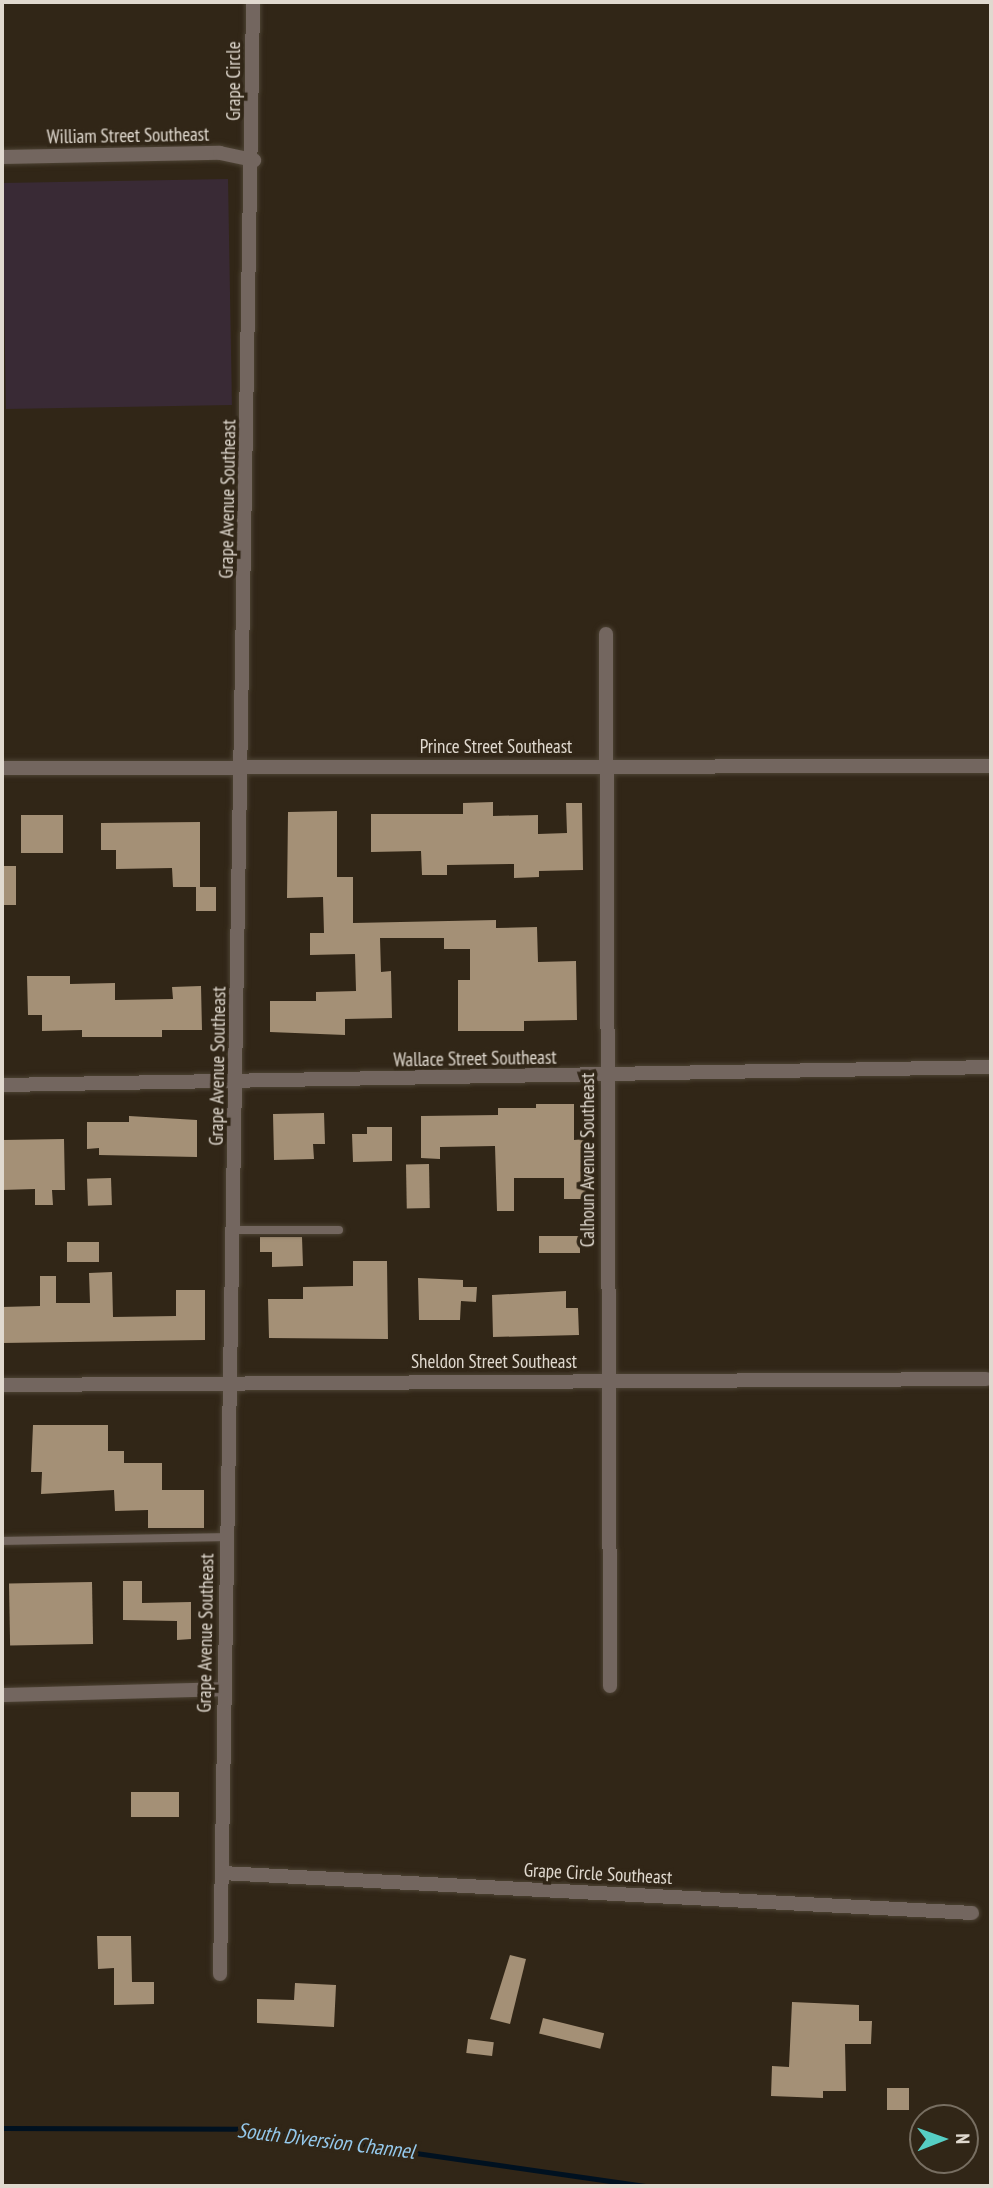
<!DOCTYPE html>
<html>
<head>
<meta charset="utf-8">
<style>
	body { margin:0 }
	#map { position:relative; width:993px; height:2188px; overflow:hidden; background:#312617; font-family:"PT Sans Narrow",sans-serif }
	div>[style] { position:absolute }
	.industrial>* { inset:0; background:#392a35; transform-origin:0 0 }
	.stream>* { height:5px; margin:-2.5px; padding:0 2.5px; transform-origin:2.5px; border-radius:2.5px; background:#001120 }
	.building>* { inset:0; background:#a49076; transform-origin:0 0 }
	.roads { filter:drop-shadow(0 0 2px #4d4334) drop-shadow(0 0 2px #4d4334) }
	.service>* { height:8px; margin:-4px; padding:0 4px; transform-origin:4px; border-radius:4px; background:#73665f }
	.minor>* { height:14px; margin:-7px; padding:0 7px; transform-origin:7px; border-radius:7px; background:#73665f }
	span { translate:-50% -50%; white-space:nowrap; text-align:center; line-height:1.15; -webkit-text-stroke:7px #312617; paint-order:stroke }
	.street-label { font-size:19px; color:#e0d9cf }
	.water-label { font-size:21px; color:#95c9ec; font-style:italic }
	.frame { position:absolute; inset:0; border:4px solid #e0d9cf; pointer-events:none }
	.north { position:absolute; left:909px; top:2104px; width:70px; height:70px; box-sizing:border-box; background:#312617; border:2px solid #776e61; border-radius:50%; rotate:89deg; font-size:19px; font-weight:700; line-height:28px; text-align:center; color:#e0d9cf }
	.north::after { content:''; display:block; margin:auto; width:24px; height:32px; background:#56cec4; clip-path:polygon(50% 0,100% 100%,50% 72%,0 100%) }
</style>
</head>
<body>
<div id="map">
	<div class="industrial">
		<div style="left:228px;top:179px;width:226px;height:226px;rotate:89deg"></div>
	</div>
	<div class="stream">
		<div style="left:2px;top:2128px;width:247px;rotate:0.2deg"></div>
		<div style="left:249px;top:2129px;width:402px;rotate:8.2deg"></div>
	</div>
	<div class="building">
		<div style="clip-path:polygon(493px 802px,493px 816px,538px 815px,538px 834px,567px 833px,566px 803px,582px 803px,583px 870px,539px 871px,539px 877px,514px 878px,514px 864px,447px 865px,447px 875px,422px 875px,421px 851px,371px 852px,371px 814px,463px 814px,463px 803px)"></div>
		<div style="clip-path:polygon(337px 811px,337px 877px,353px 877px,353px 923px,496px 920px,496px 928px,537px 927px,538px 962px,576px 961px,577px 1020px,524px 1021px,524px 1031px,458px 1031px,458px 980px,470px 980px,470px 949px,444px 949px,444px 938px,380px 938px,381px 972px,391px 971px,392px 1018px,345px 1019px,345px 1035px,270px 1032px,270px 1001px,316px 1001px,316px 992px,356px 991px,355px 954px,310px 955px,310px 933px,324px 933px,323px 897px,287px 898px,288px 812px)"></div>
		<div style="left:63px;top:815px;width:38px;height:42px;rotate:90deg"></div>
		<div style="clip-path:polygon(200px 822px,200px 887px,216px 887px,216px 911px,196px 911px,196px 887px,173px 887px,172px 868px,116px 869px,116px 850px,101px 850px,101px 823px)"></div>
		<div style="left:2px;top:866px;width:14px;height:39px"></div>
		<div style="clip-path:polygon(27px 976px,70px 976px,70px 984px,115px 983px,115px 1000px,173px 999px,172px 987px,201px 986px,202px 1030px,162px 1030px,162px 1037px,82px 1037px,82px 1030px,42px 1031px,42px 1015px,28px 1015px)"></div>
		<div style="clip-path:polygon(536px 1104px,574px 1104px,574px 1140px,586px 1139px,586px 1199px,564px 1199px,564px 1178px,514px 1178px,514px 1211px,497px 1211px,495px 1146px,440px 1147px,440px 1159px,421px 1158px,421px 1116px,498px 1115px,498px 1108px,536px 1108px)"></div>
		<div style="clip-path:polygon(324px 1113px,325px 1144px,313px 1144px,314px 1159px,274px 1160px,273px 1114px)"></div>
		<div style="clip-path:polygon(129px 1116px,197px 1120px,197px 1157px,99px 1155px,99px 1148px,87px 1149px,87px 1122px,129px 1122px)"></div>
		<div style="clip-path:polygon(367px 1127px,392px 1127px,392px 1161px,353px 1162px,352px 1134px,367px 1134px)"></div>
		<div style="clip-path:polygon(64px 1139px,65px 1190px,52px 1190px,53px 1205px,35px 1205px,35px 1189px,2px 1190px,2px 1140px)"></div>
		<div style="left:429px;top:1164px;width:44px;height:23px;rotate:89deg"></div>
		<div style="left:111px;top:1178px;width:27px;height:24px;rotate:88deg"></div>
		<div style="left:580px;top:1236px;width:17px;height:41px;rotate:90deg"></div>
		<div style="clip-path:polygon(260px 1237px,302px 1237px,303px 1266px,272px 1267px,272px 1252px,260px 1252px)"></div>
		<div style="left:67px;top:1242px;width:32px;height:20px"></div>
		<div style="clip-path:polygon(353px 1261px,387px 1261px,388px 1339px,269px 1338px,268px 1299px,303px 1299px,303px 1287px,353px 1286px)"></div>
		<div style="clip-path:polygon(112px 1272px,113px 1317px,176px 1316px,176px 1290px,205px 1290px,205px 1340px,2px 1343px,2px 1307px,40px 1306px,40px 1276px,56px 1276px,56px 1303px,90px 1303px,89px 1273px)"></div>
		<div style="clip-path:polygon(418px 1278px,463px 1280px,463px 1287px,477px 1287px,476px 1302px,461px 1301px,460px 1320px,419px 1320px)"></div>
		<div style="clip-path:polygon(566px 1291px,566px 1308px,578px 1308px,579px 1335px,493px 1337px,492px 1295px)"></div>
		<div style="clip-path:polygon(33px 1425px,108px 1425px,108px 1451px,124px 1451px,124px 1463px,162px 1463px,162px 1490px,204px 1490px,204px 1528px,148px 1528px,148px 1510px,115px 1511px,114px 1490px,41px 1494px,42px 1472px,31px 1472px)"></div>
		<div style="clip-path:polygon(123px 1581px,142px 1581px,142px 1603px,191px 1602px,191px 1639px,177px 1640px,177px 1621px,123px 1620px)"></div>
		<div style="left:92px;top:1582px;width:62px;height:83px;rotate:89deg"></div>
		<div style="left:179px;top:1792px;width:25px;height:48px;rotate:90deg"></div>
		<div style="clip-path:polygon(97px 1936px,131px 1936px,132px 1982px,154px 1982px,154px 2004px,114px 2005px,114px 1968px,98px 1969px)"></div>
		<div style="clip-path:polygon(510px 1955px,526px 1959px,510px 2024px,490px 2019px)"></div>
		<div style="clip-path:polygon(295px 1983px,336px 1985px,334px 2027px,257px 2023px,257px 1999px,294px 2000px)"></div>
		<div style="clip-path:polygon(792px 2002px,859px 2005px,859px 2021px,872px 2021px,871px 2044px,845px 2044px,846px 2091px,823px 2091px,823px 2098px,771px 2096px,772px 2066px,789px 2067px)"></div>
		<div style="left:543px;top:2018px;width:63px;height:16px;rotate:14deg"></div>
		<div style="left:468px;top:2039px;width:26px;height:14px;rotate:7deg"></div>
		<div style="left:887px;top:2088px;width:22px;height:22px"></div>
	</div>
	<div class="roads">
		<div class="service">
			<div style="left:234px;top:1230px;width:105px"></div>
			<div style="left:2px;top:1541px;width:225px;rotate:-1deg"></div>
		</div>
		<div class="minor">
			<div style="left:2px;top:157px;width:218px;rotate:-1.1deg"></div>
			<div style="left:220px;top:153px;width:35px;rotate:12deg"></div>
			<div style="left:606px;top:634px;width:1052px;rotate:89.78deg"></div>
			<div style="left:2px;top:768px;width:989px;rotate:-0.12deg"></div>
			<div style="left:2px;top:1085px;width:989px;rotate:-1.04deg"></div>
			<div style="left:2px;top:1385px;width:984px;rotate:-0.35deg"></div>
			<div style="left:2px;top:1695px;width:222px;rotate:-1.5deg"></div>
			<div style="left:222px;top:1873px;width:751px;rotate:3.05deg"></div>
			<div style="left:220px;top:1974px;width:1972px;rotate:-89.04deg"></div>
		</div>
	</div>
	<div class="street-label">
		<span style="left:234px;top:81px;rotate:-90deg">Grape Circle</span>
		<span style="left:128px;top:136px;rotate:-1deg">William Street Southeast</span>
		<span style="left:228px;top:499px;rotate:-89deg">Grape Avenue Southeast</span>
		<span style="left:496px;top:747px">Prince Street Southeast</span>
		<span style="left:475px;top:1059px;rotate:-1deg">Wallace Street Southeast</span>
		<span style="left:218px;top:1066px;rotate:-89deg">Grape Avenue Southeast</span>
		<span style="left:588px;top:1160px;rotate:-90deg">Calhoun Avenue Southeast</span>
		<span style="left:494px;top:1362px">Sheldon Street Southeast</span>
		<span style="left:206px;top:1633px;rotate:-89deg">Grape Avenue Southeast</span>
		<span style="left:598px;top:1874px;rotate:3deg">Grape Circle Southeast</span>
	</div>
	<div class="water-label">
		<span style="left:326px;top:2141px;rotate:7deg">South Diversion Channel</span>
	</div>
	<div class="frame"></div>
	<div class="north">N</div>
</div>
</body>
</html>
